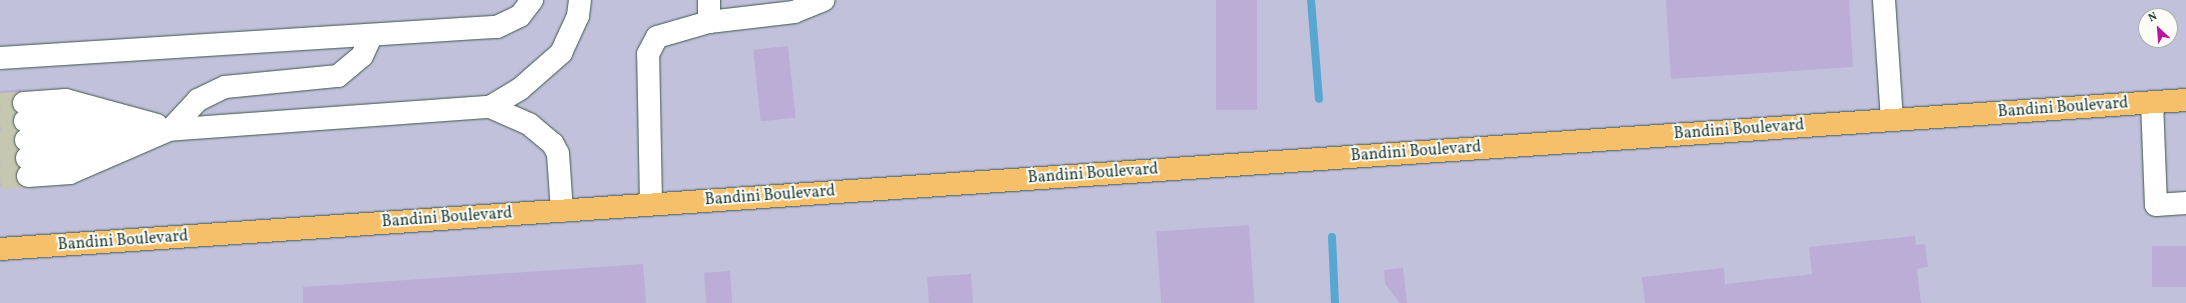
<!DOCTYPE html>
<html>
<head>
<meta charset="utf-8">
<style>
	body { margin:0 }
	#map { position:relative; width:2186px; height:303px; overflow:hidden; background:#f0e9cf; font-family:Vollkorn,serif }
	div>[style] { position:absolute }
	.industrial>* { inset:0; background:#c2c1dc }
	.stream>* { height:8px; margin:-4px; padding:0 4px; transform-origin:4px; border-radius:4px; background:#57a7d1 }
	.building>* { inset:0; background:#bbadd6; transform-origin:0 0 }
	.minor-tunnel>* { height:22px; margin-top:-11px; transform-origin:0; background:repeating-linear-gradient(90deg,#c6c7b0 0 22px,transparent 0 33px) }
	.roads { filter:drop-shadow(0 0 1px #3e574b) drop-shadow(0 0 1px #3e574b) }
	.minor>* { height:22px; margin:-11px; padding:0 11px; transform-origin:11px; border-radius:11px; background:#fff }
	.major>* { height:22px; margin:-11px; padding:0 11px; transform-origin:11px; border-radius:11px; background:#f6c06b }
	span { translate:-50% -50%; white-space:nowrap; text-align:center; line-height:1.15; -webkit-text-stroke:4px #fdfcf7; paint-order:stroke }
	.street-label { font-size:16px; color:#1f3d34 }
	.north { position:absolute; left:2138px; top:8px; width:40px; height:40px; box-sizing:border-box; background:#fdfcf7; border:1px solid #a4b0a9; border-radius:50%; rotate:334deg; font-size:11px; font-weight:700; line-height:16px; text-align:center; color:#1f3d34 }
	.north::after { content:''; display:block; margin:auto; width:14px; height:18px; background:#b5179e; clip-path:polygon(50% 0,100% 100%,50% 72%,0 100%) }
</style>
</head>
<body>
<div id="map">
	<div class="industrial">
		<div style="clip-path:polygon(evenodd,0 0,2186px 0,2186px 303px,0 303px,0 0,2146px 16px,2170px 16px,2170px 40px,2146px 40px,2146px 16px)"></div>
	</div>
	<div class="stream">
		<div style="left:1311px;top:0;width:99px;rotate:85.4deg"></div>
		<div style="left:1332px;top:237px;width:66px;rotate:87.4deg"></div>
	</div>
	<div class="building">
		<div style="left:1216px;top:0;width:41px;height:110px"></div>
		<div style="clip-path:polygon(1666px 0,1849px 0,1853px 67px,1671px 79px)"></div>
		<div style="left:788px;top:46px;width:72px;height:35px;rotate:84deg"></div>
		<div style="clip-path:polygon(22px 89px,12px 104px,16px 112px,13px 121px,18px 131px,14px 140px,18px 149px,15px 159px,19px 167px,16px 176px,20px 185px,0 186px,0 91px)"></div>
		<div style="left:1249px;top:225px;width:78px;height:93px;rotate:86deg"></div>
		<div style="clip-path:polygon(1915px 236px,1916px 245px,1925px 244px,1928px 267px,1917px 269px,1921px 303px,1645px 303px,1642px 277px,1724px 268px,1725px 284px,1812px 274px,1809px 247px)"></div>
		<div style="left:2186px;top:246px;width:41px;height:34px;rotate:90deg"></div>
		<div style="clip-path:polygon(643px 264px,646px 303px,303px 303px,303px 287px)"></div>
		<div style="clip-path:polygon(1403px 268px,1407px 303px,1400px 303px,1385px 284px,1384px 270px)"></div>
		<div style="left:730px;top:271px;width:32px;height:26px;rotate:86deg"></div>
		<div style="left:971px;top:274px;width:29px;height:44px;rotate:86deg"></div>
	</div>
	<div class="minor-tunnel">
		<div style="left:0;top:104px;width:24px;rotate:-2deg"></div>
		<div style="left:0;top:123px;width:25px;rotate:-5deg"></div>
		<div style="left:0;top:141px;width:26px;rotate:-2deg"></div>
		<div style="left:0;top:159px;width:27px;rotate:-2deg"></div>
		<div style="left:0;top:178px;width:28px;rotate:-4deg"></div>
	</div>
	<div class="roads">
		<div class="minor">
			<div style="left:1884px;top:0;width:119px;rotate:86.2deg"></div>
			<div style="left:709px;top:22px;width:22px;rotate:-90deg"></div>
			<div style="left:0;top:58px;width:498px;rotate:-3.6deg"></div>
			<div style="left:497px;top:27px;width:25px;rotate:-26deg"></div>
			<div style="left:520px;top:16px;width:20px;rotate:-53deg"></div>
			<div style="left:2152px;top:102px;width:103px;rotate:87.8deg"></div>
			<div style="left:2156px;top:205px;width:30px;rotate:-4deg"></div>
			<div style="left:24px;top:103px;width:42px;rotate:-4.1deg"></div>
			<div style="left:66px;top:100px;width:94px;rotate:15.4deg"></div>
			<div style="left:490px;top:107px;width:35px;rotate:-31deg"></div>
			<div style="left:520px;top:89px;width:55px;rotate:-41.3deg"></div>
			<div style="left:561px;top:53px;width:41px;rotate:-65.3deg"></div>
			<div style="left:578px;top:16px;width:16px;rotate:-83deg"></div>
			<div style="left:25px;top:121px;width:43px;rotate:-4deg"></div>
			<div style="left:68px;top:118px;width:36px;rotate:6deg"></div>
			<div style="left:26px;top:140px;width:465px;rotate:-4.1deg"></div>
			<div style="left:490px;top:107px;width:43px;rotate:23.6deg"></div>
			<div style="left:529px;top:124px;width:31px;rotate:40deg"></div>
			<div style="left:553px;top:144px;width:11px;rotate:63deg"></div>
			<div style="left:558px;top:154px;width:57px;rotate:86deg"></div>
			<div style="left:27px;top:158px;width:44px;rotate:-5.2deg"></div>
			<div style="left:71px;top:154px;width:38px;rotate:-14deg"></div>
			<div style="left:28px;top:176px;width:42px;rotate:-4.1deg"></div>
			<div style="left:70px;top:173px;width:110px;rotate:-23.5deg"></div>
			<div style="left:171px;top:129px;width:40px;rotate:-47deg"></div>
			<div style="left:198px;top:100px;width:30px;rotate:-26deg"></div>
			<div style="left:225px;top:87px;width:114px;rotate:-5.6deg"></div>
			<div style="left:338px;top:76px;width:31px;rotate:-40deg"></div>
			<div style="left:362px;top:56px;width:23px;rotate:-65deg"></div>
			<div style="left:651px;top:204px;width:150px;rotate:-91.1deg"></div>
			<div style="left:648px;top:54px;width:19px;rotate:-62deg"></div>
			<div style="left:657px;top:37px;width:54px;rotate:-16.1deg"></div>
			<div style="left:709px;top:22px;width:86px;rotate:-6.7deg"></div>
			<div style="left:794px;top:12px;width:32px;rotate:-22deg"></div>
		</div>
		<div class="major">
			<div style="left:0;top:249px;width:2191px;rotate:-3.9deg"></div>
		</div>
	</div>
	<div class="street-label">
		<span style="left:2063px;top:108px;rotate:-4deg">Bandini Boulevard</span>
		<span style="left:1739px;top:130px;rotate:-4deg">Bandini Boulevard</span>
		<span style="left:1416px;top:152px;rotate:-4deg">Bandini Boulevard</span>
		<span style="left:1093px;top:174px;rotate:-4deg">Bandini Boulevard</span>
		<span style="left:770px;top:196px;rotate:-4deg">Bandini Boulevard</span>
		<span style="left:447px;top:218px;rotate:-4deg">Bandini Boulevard</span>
		<span style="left:123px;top:241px;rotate:-4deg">Bandini Boulevard</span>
	</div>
	<div class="north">N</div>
</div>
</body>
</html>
